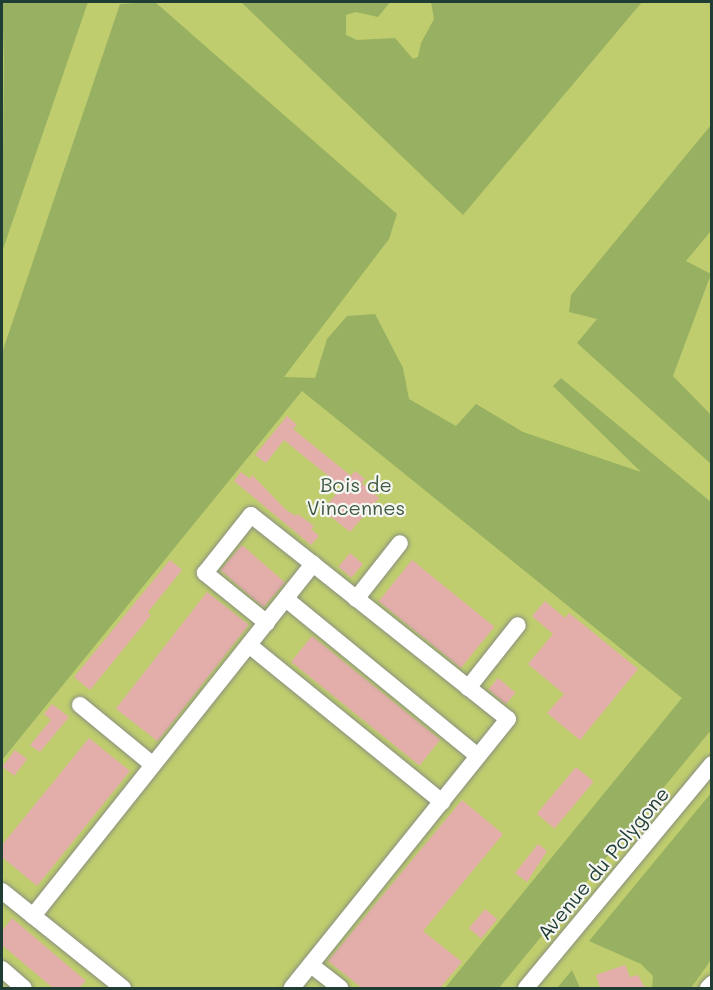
<!DOCTYPE html>
<html>
<head>
<meta charset="utf-8">
<style>
	body { margin:0 }
	#map { position:relative; width:713px; height:990px; overflow:hidden; background:#efe4c8; font-family:Mali,sans-serif }
	div>[style] { position:absolute }
	.green>* { inset:0; background:#bfcd6e; transform-origin:0 0 }
	.forest>* { inset:0; background:#97b061 }
	.building>* { inset:0; background:#e3aeaa; transform-origin:0 0 }
	.roads { filter:drop-shadow(0 0 2px #87907e) drop-shadow(0 0 2px #87907e) }
	.minor>* { height:16px; margin:-8px; padding:0 8px; transform-origin:8px; border-radius:8px; background:#fff }
	span { translate:-50% -50%; white-space:nowrap; text-align:center; line-height:1.15; -webkit-text-stroke:4.5px #f6f6f2; paint-order:stroke }
	.park-label { font-size:20px; color:#3f5a40 }
	.street-label { font-size:20px; color:#1f3d34 }
	.frame { position:absolute; inset:0; border:3px solid #1f3d34; pointer-events:none }
</style>
</head>
<body>
<div id="map">
	<div class="green">
		<div style="left:2px;top:2px;width:709px;height:986px"></div>
	</div>
	<div class="forest">
		<div style="clip-path:polygon(2px 2px,88px 2px,2px 252px,4px 59px)"></div>
		<div style="clip-path:polygon(155px 2px,397px 214px,389px 239px,284px 377px,315px 378px,327px 339px,347px 316px,375px 314px,403px 368px,409px 399px,456px 426px,476px 404px,523px 432px,641px 472px,553px 386px,561px 378px,711px 502px,711px 730px,499px 988px,445px 988px,682px 698px,302px 391px,2px 760px,2px 353px,120px 4px)"></div>
		<div style="clip-path:polygon(241px 2px,390px 2px,378px 17px,356px 12px,346px 15px,346px 35px,357px 40px,395px 38px,413px 59px,418px 57px,421px 43px,434px 19px,431px 2px,642px 2px,463px 215px)"></div>
		<div style="clip-path:polygon(711px 125px,711px 231px,686px 261px,711px 274px,673px 376px,711px 415px,711px 464px,577px 343px,597px 319px,569px 312px,571px 295px)"></div>
		<div style="clip-path:polygon(711px 793px,711px 960px,691px 988px,652px 988px,653px 976px,641px 964px,589px 941px)"></div>
		<div style="clip-path:polygon(572px 970px,580px 988px,557px 988px)"></div>
	</div>
	<div class="building">
		<div style="clip-path:polygon(287px 416px,297px 425px,293px 429px,351px 476px,355px 471px,365px 479px,362px 483px,379px 498px,350px 532px,323px 510px,342px 487px,284px 440px,266px 463px,255px 455px)"></div>
		<div style="clip-path:polygon(241px 472px,250px 479px,252px 475px,286px 510px,296px 516px,298px 514px,314px 526px,311px 529px,319px 536px,311px 545px,234px 481px)"></div>
		<div style="left:242px;top:545px;width:57px;height:33px;rotate:41deg"></div>
		<div style="left:350px;top:553px;width:17px;height:18px;rotate:40deg"></div>
		<div style="clip-path:polygon(170px 560px,182px 570px,148px 612px,151px 615px,90px 690px,74px 677px)"></div>
		<div style="left:412px;top:560px;width:106px;height:53px;rotate:39deg"></div>
		<div style="left:207px;top:592px;width:53px;height:148px;rotate:38deg"></div>
		<div style="clip-path:polygon(545px 601px,565px 618px,569px 613px,638px 669px,580px 740px,547px 713px,564px 694px,528px 664px,553px 634px,532px 616px)"></div>
		<div style="left:312px;top:636px;width:165px;height:33px;rotate:39deg"></div>
		<div style="left:498px;top:678px;width:23px;height:15px;rotate:40deg"></div>
		<div style="clip-path:polygon(52px 704px,69px 717px,40px 752px,30px 745px,51px 720px,44px 714px)"></div>
		<div style="clip-path:polygon(89px 738px,130px 771px,37px 886px,2px 857px,2px 845px)"></div>
		<div style="left:15px;top:750px;width:15px;height:21px;rotate:37deg"></div>
		<div style="left:576px;top:767px;width:23px;height:61px;rotate:40deg"></div>
		<div style="clip-path:polygon(462px 800px,503px 834px,423px 931px,462px 962px,440px 988px,362px 988px,328px 961px)"></div>
		<div style="clip-path:polygon(538px 844px,547px 851px,527px 882px,515px 873px)"></div>
		<div style="left:485px;top:909px;width:16px;height:25px;rotate:40deg"></div>
		<div style="clip-path:polygon(12px 918px,86px 981px,79px 988px,53px 988px,2px 945px,2px 931px)"></div>
		<div style="clip-path:polygon(625px 965px,630px 977px,638px 975px,645px 988px,600px 988px,596px 975px)"></div>
	</div>
	<div class="roads">
		<div class="minor">
			<div style="left:286px;top:599px;width:248px;rotate:39.3deg"></div>
			<div style="left:356px;top:599px;width:71px;rotate:-51.8deg"></div>
			<div style="left:267px;top:623px;width:80px;rotate:-141.1deg"></div>
			<div style="left:205px;top:573px;width:74px;rotate:-51.6deg"></div>
			<div style="left:251px;top:515px;width:79px;rotate:38.3deg"></div>
			<div style="left:249px;top:645px;width:249px;rotate:39.1deg"></div>
			<div style="left:468px;top:688px;width:80px;rotate:-51.6deg"></div>
			<div style="left:80px;top:705px;width:94px;rotate:39.4deg"></div>
			<div style="left:2px;top:891px;width:155px;rotate:38.7deg"></div>
			<div style="left:33px;top:916px;width:450px;rotate:-51.5deg"></div>
			<div style="left:313px;top:564px;width:249px;rotate:38.5deg"></div>
			<div style="left:508px;top:719px;width:345px;rotate:128.8deg"></div>
			<div style="left:311px;top:965px;width:37px;rotate:38deg"></div>
			<div style="left:2px;top:969px;width:29px;rotate:41deg"></div>
			<div style="left:526px;top:988px;width:291px;rotate:-50.3deg"></div>
			<div style="left:708px;top:988px;width:6px;rotate:-45deg"></div>
		</div>
	</div>
	<div class="park-label">
		<span style="left:356px;top:496px">Bois de<br>Vincennes</span>
	</div>
	<div class="street-label">
		<span style="left:603px;top:863px;rotate:-50deg">Avenue du Polygone</span>
	</div>
	<div class="frame"></div>
</div>
</body>
</html>
